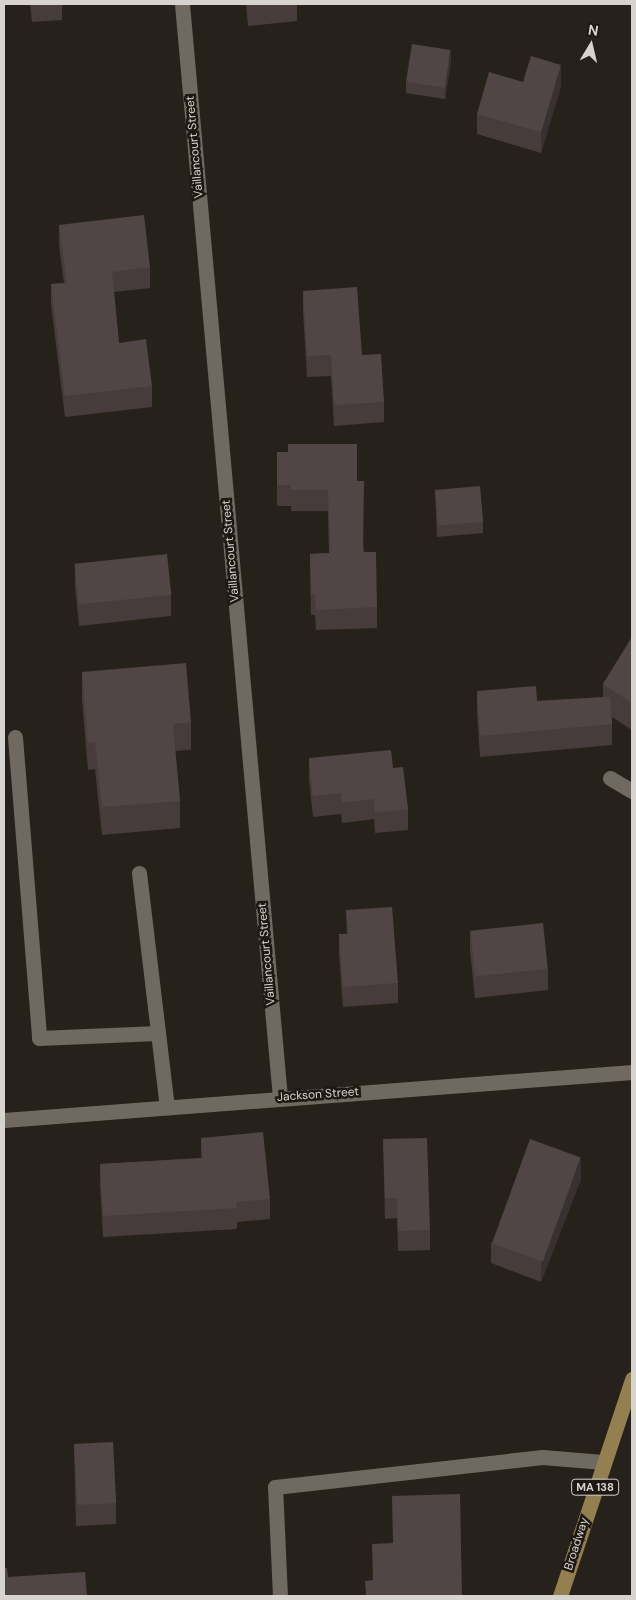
<!DOCTYPE html>
<html>
<head>
<meta charset="utf-8">
<style>
	body { margin:0 }
	#map { position:relative; width:636px; height:1600px; overflow:hidden; background:#27211b; font-family:"DM Sans",sans-serif }
	div>[style] { position:absolute }
	.minor>* { height:15px; margin:-7.5px; padding:0 7.5px; transform-origin:7.5px; border-radius:7.5px; background:#706962 }
	.major>* { height:15px; margin:-7.5px; padding:0 7.5px; transform-origin:7.5px; border-radius:7.5px; background:#937f4f }
	.wall>* { inset:0; background:#463c3c }
	.shaded-wall>* { inset:0; background:#393131 }
	.building>* { inset:0; background:#514646; transform-origin:0 0 }
	span { translate:-50% -50%; white-space:nowrap; text-align:center; line-height:1.15; -webkit-text-stroke:5px #1e1812; paint-order:stroke }
	.shield-label span { padding:1px 4px; background:#1e1812; border:1px solid; border-radius:4px; -webkit-text-stroke-width:0 }
	.shield-label { font-size:11px; color:#d7d3cf; font-weight:700 }
	.street-label { font-size:12px; color:#d7d3cf }
	.frame { position:absolute; inset:0; border:5px solid #d7d3cf; pointer-events:none }
	.north { position:absolute; left:566px; top:20px; width:50px; height:50px; -webkit-text-stroke:4px #1e1812; paint-order:stroke; rotate:9deg; font-size:14px; font-weight:700; line-height:20px; text-align:center; color:#d7d3cf }
	.north::after { content:''; display:block; margin:auto; width:18px; height:22px; background:#d7d3cf; clip-path:polygon(50% 0,100% 100%,50% 72%,0 100%) }
</style>
</head>
<body>
<div id="map">
	<div class="minor">
		<div style="left:182px;top:4px;width:1098px;rotate:84.88deg"></div>
		<div style="left:15px;top:737px;width:302px;rotate:85.4deg"></div>
		<div style="left:39px;top:1038px;width:119px;rotate:-2.4deg"></div>
		<div style="left:610px;top:778px;width:26px;rotate:31deg"></div>
		<div style="left:139px;top:873px;width:236px;rotate:83.2deg"></div>
		<div style="left:4px;top:1120px;width:630px;rotate:-4.37deg"></div>
		<div style="left:280px;top:1596px;width:109px;rotate:-92.6deg"></div>
		<div style="left:275px;top:1487px;width:269px;rotate:-6.4deg"></div>
		<div style="left:542px;top:1457px;width:61px;rotate:4.7deg"></div>
	</div>
	<div class="major">
		<div style="left:560px;top:1596px;width:229px;rotate:-71.6deg"></div>
	</div>
	<div class="wall">
		<div style="clip-path:polygon(30px 4px,62px 4px,62px 20px,32px 22px)"></div>
		<div style="clip-path:polygon(246px 4px,297px 4px,297px 21px,248px 26px)"></div>
		<div style="clip-path:polygon(451px 61px,445px 99px,406px 93px,406px 82px)"></div>
		<div style="clip-path:polygon(523px 82px,561px 86px,541px 153px,477px 134px,477px 114px)"></div>
		<div style="clip-path:polygon(59px 225px,150px 267px,150px 288px,114px 292px,119px 343px,152px 386px,152px 407px,65px 417px,51px 304px,51px 284px,64px 283px,59px 246px)"></div>
		<div style="clip-path:polygon(303px 291px,362px 355px,384px 402px,384px 422px,334px 426px,331px 376px,307px 377px,303px 311px)"></div>
		<div style="clip-path:polygon(277px 452px,357px 481px,364px 552px,377px 607px,377px 628px,316px 630px,315px 615px,311px 615px,310px 554px,329px 553px,328px 511px,291px 511px,291px 506px,277px 506px)"></div>
		<div style="clip-path:polygon(435px 489px,483px 522px,483px 533px,437px 537px)"></div>
		<div style="clip-path:polygon(75px 565px,171px 595px,171px 616px,79px 626px,75px 585px)"></div>
		<div style="clip-path:polygon(632px 637px,632px 730px,612px 717px,612px 745px,480px 757px,477px 712px,477px 691px,537px 701px,603px 697px,603px 684px)"></div>
		<div style="clip-path:polygon(82px 672px,191px 722px,191px 750px,175px 751px,180px 801px,180px 828px,102px 835px,95px 769px,88px 770px,82px 700px)"></div>
		<div style="clip-path:polygon(309px 758px,393px 768px,408px 809px,408px 830px,375px 833px,374px 819px,342px 823px,341px 814px,313px 817px,309px 779px)"></div>
		<div style="clip-path:polygon(346px 910px,398px 983px,398px 1003px,343px 1007px,339px 955px,339px 934px,347px 934px)"></div>
		<div style="clip-path:polygon(470px 931px,548px 969px,548px 990px,475px 998px,470px 951px)"></div>
		<div style="clip-path:polygon(201px 1138px,270px 1199px,270px 1219px,237px 1222px,237px 1229px,103px 1237px,100px 1185px,100px 1164px,201px 1158px)"></div>
		<div style="clip-path:polygon(383px 1139px,430px 1230px,430px 1250px,398px 1251px,397px 1218px,385px 1219px)"></div>
		<div style="clip-path:polygon(581px 1179px,541px 1282px,491px 1263px,491px 1243px)"></div>
		<div style="clip-path:polygon(74px 1444px,116px 1503px,116px 1524px,76px 1526px)"></div>
	</div>
	<div class="shaded-wall">
		<div style="clip-path:polygon(451px 50px,451px 61px,445px 99px,445px 88px)"></div>
		<div style="clip-path:polygon(561px 65px,561px 86px,541px 153px,541px 132px)"></div>
		<div style="clip-path:polygon(581px 1158px,581px 1179px,541px 1282px,541px 1261px)"></div>
	</div>
	<div class="building">
		<div style="clip-path:polygon(248px 4px,261px 4px,248px 5px)"></div>
		<div style="left:412px;top:44px;width:39px;height:38px;rotate:9deg"></div>
		<div style="clip-path:polygon(531px 56px,561px 65px,541px 132px,477px 114px,489px 72px,523px 82px)"></div>
		<div style="clip-path:polygon(144px 215px,150px 267px,112px 272px,119px 343px,146px 339px,152px 386px,65px 396px,51px 284px,67px 283px,59px 225px)"></div>
		<div style="clip-path:polygon(357px 287px,362px 355px,381px 354px,384px 402px,334px 405px,331px 355px,307px 356px,303px 291px)"></div>
		<div style="clip-path:polygon(288px 444px,357px 444px,357px 481px,364px 481px,363px 552px,376px 552px,377px 607px,316px 610px,315px 594px,311px 595px,310px 554px,330px 553px,328px 490px,291px 490px,291px 485px,277px 485px,277px 452px,288px 452px)"></div>
		<div style="left:480px;top:486px;width:36px;height:45px;rotate:85deg"></div>
		<div style="left:167px;top:554px;width:41px;height:93px;rotate:84deg"></div>
		<div style="clip-path:polygon(632px 637px,632px 703px,603px 684px)"></div>
		<div style="clip-path:polygon(186px 663px,191px 722px,173px 724px,180px 801px,102px 807px,95px 742px,88px 743px,82px 672px)"></div>
		<div style="clip-path:polygon(536px 686px,537px 701px,610px 697px,612px 724px,480px 736px,477px 691px)"></div>
		<div style="clip-path:polygon(391px 750px,393px 768px,403px 767px,408px 809px,375px 813px,374px 799px,342px 803px,341px 793px,313px 796px,309px 758px)"></div>
		<div style="clip-path:polygon(392px 907px,398px 983px,343px 987px,339px 934px,348px 934px,346px 910px)"></div>
		<div style="left:543px;top:923px;width:46px;height:73px;rotate:84deg"></div>
		<div style="clip-path:polygon(263px 1132px,270px 1199px,236px 1202px,237px 1208px,103px 1216px,100px 1164px,203px 1158px,201px 1138px)"></div>
		<div style="clip-path:polygon(427px 1138px,430px 1230px,398px 1231px,397px 1198px,385px 1198px,383px 1139px)"></div>
		<div style="left:530px;top:1139px;width:54px;height:111px;rotate:20deg"></div>
		<div style="left:113px;top:1442px;width:61px;height:39px;rotate:87deg"></div>
		<div style="clip-path:polygon(460px 1494px,462px 1596px,366px 1596px,365px 1581px,373px 1580px,372px 1544px,393px 1543px,392px 1496px)"></div>
		<div style="clip-path:polygon(4px 1568px,7px 1568px,8px 1577px,85px 1572px,87px 1596px,4px 1596px)"></div>
	</div>
	<div class="shield-label">
		<span style="left:595px;top:1487px">MA 138</span>
	</div>
	<div class="street-label">
		<span style="left:195px;top:147px;rotate:-95deg">Vaillancourt Street</span>
		<span style="left:231px;top:551px;rotate:-95deg">Vaillancourt Street</span>
		<span style="left:267px;top:954px;rotate:-95deg">Vaillancourt Street</span>
		<span style="left:318px;top:1095px;rotate:-4deg">Jackson Street</span>
		<span style="left:577px;top:1544px;rotate:-72deg">Broadway</span>
	</div>
	<div class="frame"></div>
	<div class="north">N</div>
</div>
</body>
</html>
